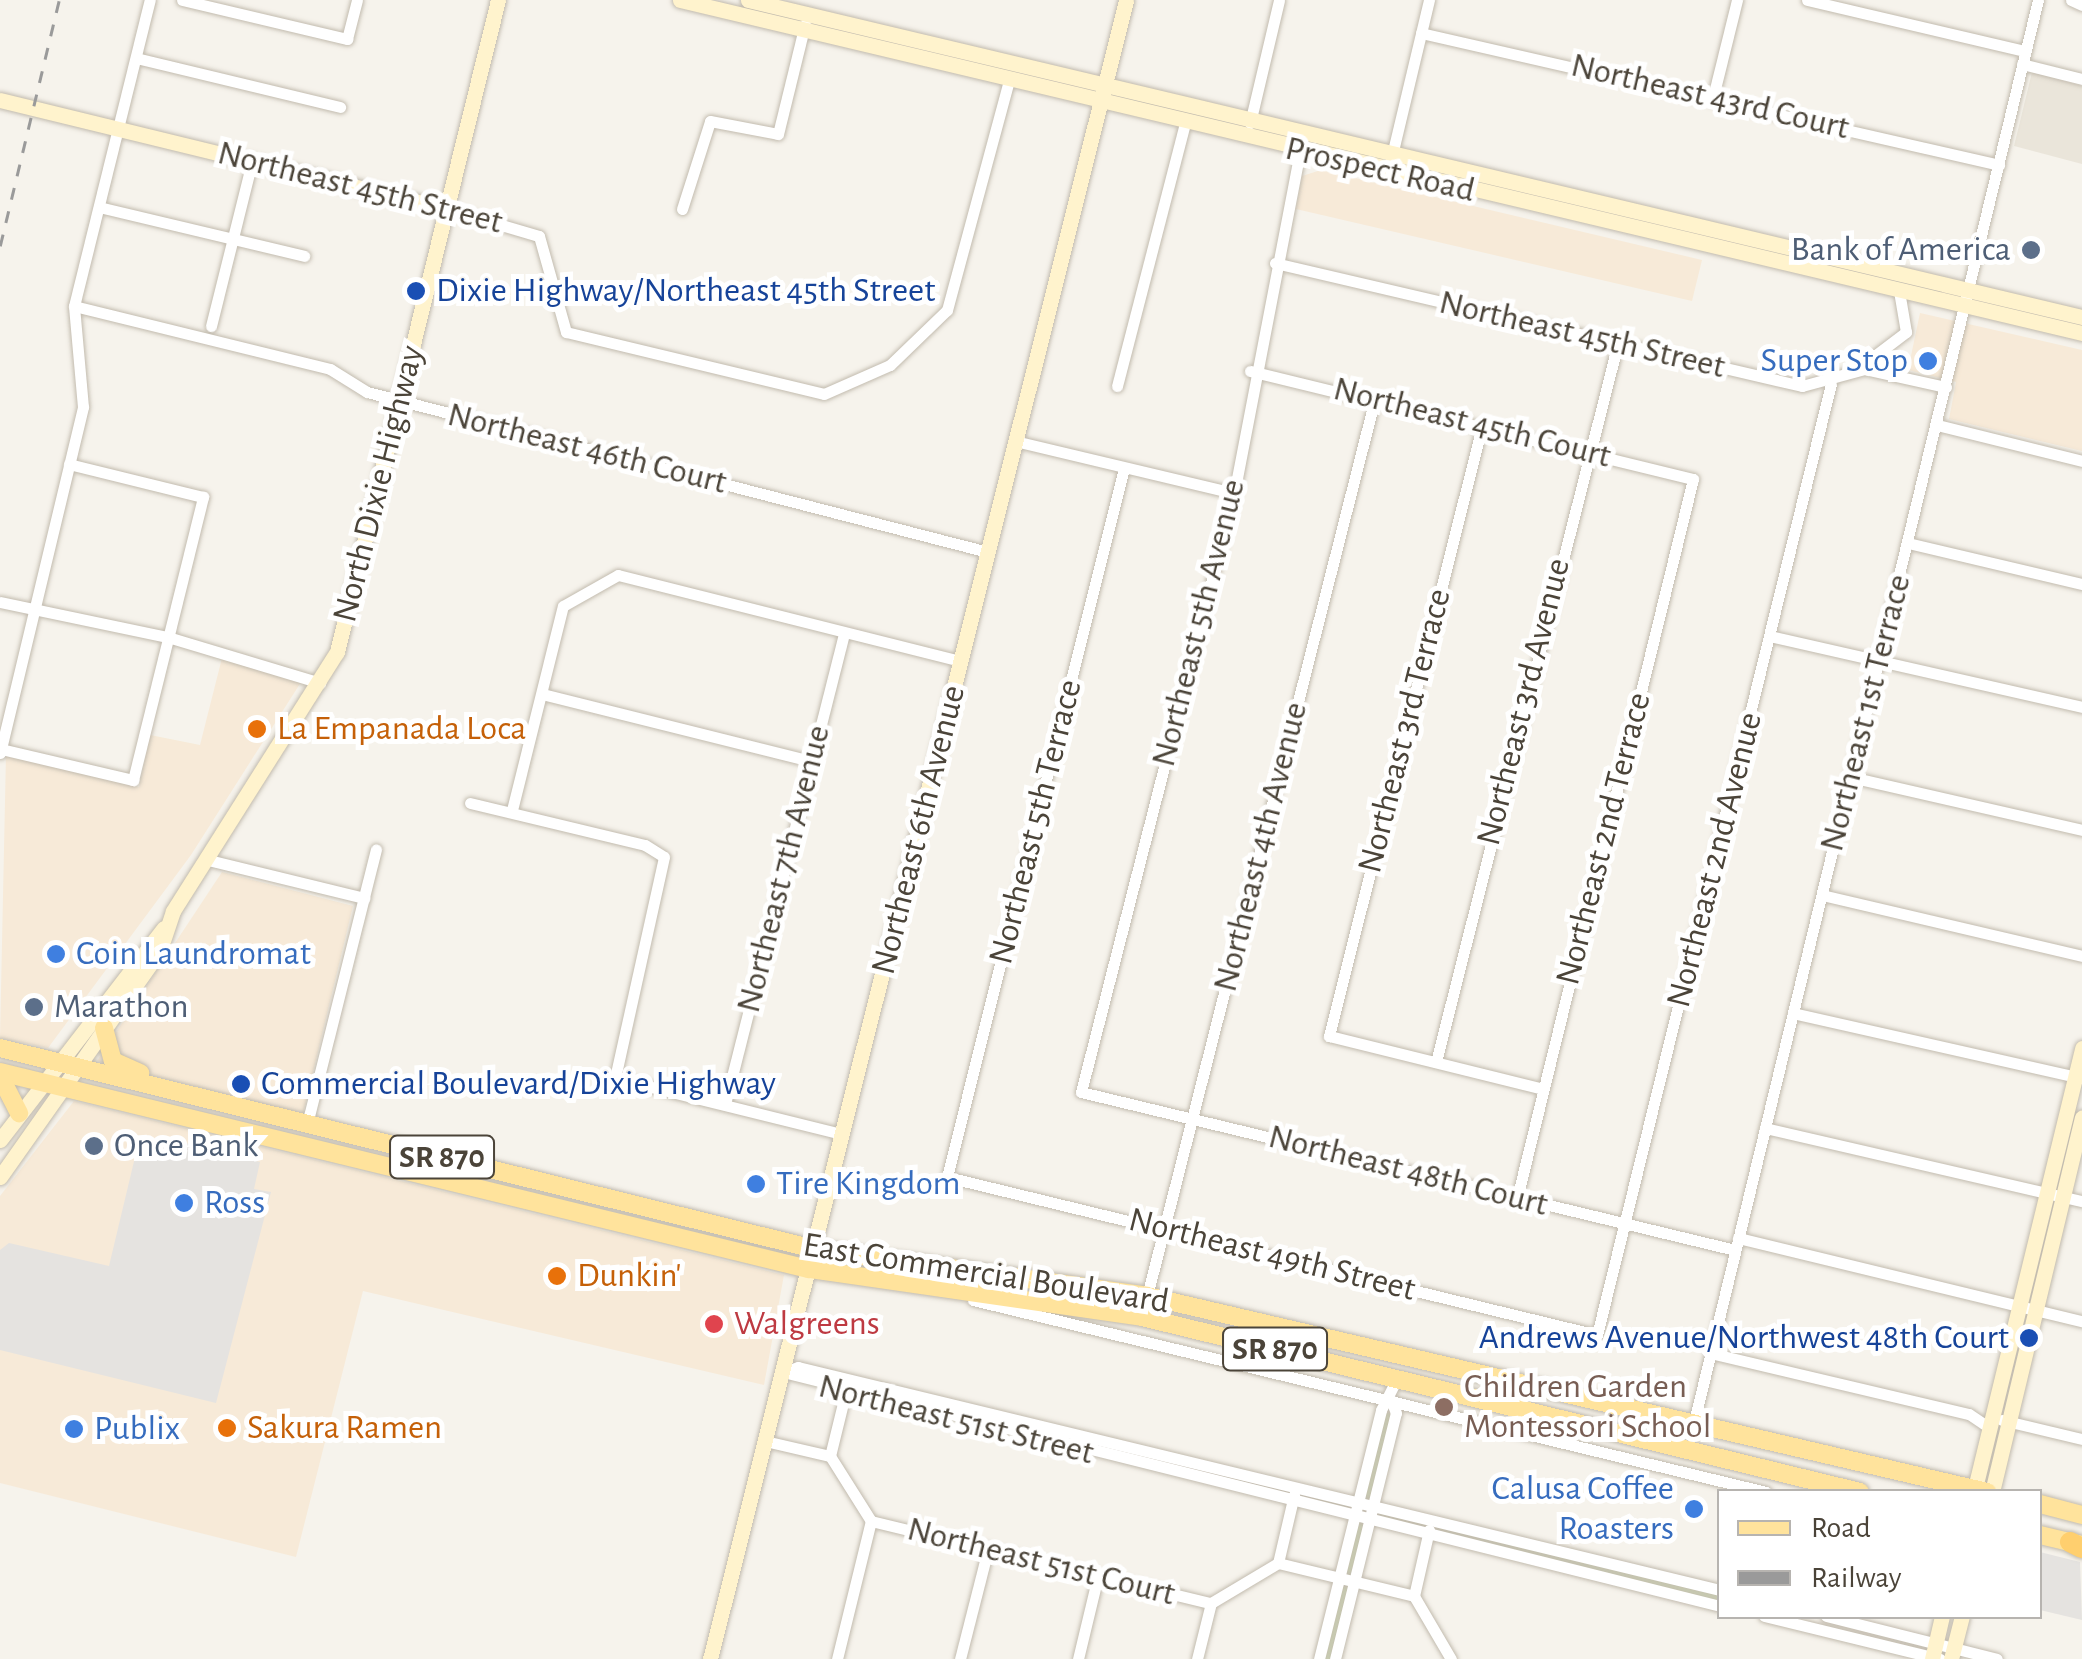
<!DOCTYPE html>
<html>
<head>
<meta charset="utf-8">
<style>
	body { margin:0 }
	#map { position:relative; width:2082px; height:1659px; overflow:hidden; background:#f6f3ec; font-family:"Alegreya Sans",sans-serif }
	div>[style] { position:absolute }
	.residential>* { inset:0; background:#eae5da }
	.commercial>* { inset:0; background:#f7ead8 }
	.green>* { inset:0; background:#d2eab5 }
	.parking>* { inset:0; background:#e5e3e0 }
	.roads { filter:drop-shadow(0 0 2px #c2bbae) drop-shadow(0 0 2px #c2bbae) }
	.street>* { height:11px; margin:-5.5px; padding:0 5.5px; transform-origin:5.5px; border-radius:5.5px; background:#fff }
	.secondary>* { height:15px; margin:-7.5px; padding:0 7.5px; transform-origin:7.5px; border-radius:7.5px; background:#fff3cd }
	.primary>* { height:18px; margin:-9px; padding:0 9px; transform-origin:9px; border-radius:9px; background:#ffe39c }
	.highway>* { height:20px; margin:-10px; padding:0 10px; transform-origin:10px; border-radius:10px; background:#ffcf6e }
	.rail>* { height:2.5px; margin-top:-1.25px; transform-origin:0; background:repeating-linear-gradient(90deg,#9a9a9a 0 12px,transparent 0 24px) }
	.dots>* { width:28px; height:28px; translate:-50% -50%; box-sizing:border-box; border:5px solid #fff; border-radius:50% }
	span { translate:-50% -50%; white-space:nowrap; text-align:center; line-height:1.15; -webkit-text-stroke:10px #fff; paint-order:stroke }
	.shield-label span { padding:2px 8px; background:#fff; border:2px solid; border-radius:8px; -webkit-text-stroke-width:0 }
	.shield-label { font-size:32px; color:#4b4439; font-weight:700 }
	.street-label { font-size:35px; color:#4b4439 }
	.service-label { font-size:35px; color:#4e5e75 }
	.right { translate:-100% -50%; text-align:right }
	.left { translate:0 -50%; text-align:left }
	.transit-label { font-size:35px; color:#164399 }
	.shop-label { font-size:35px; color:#366cbe }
	.food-label { font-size:35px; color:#c56008 }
	.health-label { font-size:35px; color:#be3a42 }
	.education-label { font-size:35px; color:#785e54 }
	.legend { position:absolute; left:1717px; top:1489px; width:325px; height:130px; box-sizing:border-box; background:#fff; border:2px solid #b7b4b0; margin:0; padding:12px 18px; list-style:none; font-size:30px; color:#4b4439 }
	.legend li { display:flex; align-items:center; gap:20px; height:50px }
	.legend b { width:50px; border:2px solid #b7b4b0 }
</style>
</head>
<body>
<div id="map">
	<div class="residential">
		<div style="clip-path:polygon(2032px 72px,2082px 86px,2082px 164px,2014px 146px)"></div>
	</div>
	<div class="commercial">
		<div style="clip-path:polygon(1321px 170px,1702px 260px,1692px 301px,1296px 209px,1302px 176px)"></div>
		<div style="clip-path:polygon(1920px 313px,2082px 350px,2082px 451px,1949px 419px,1956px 382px,1908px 370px)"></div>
		<div style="clip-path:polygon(222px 658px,303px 679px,191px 855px,48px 1048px,0 1038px,6px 754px,139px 787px,150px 735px,200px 745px)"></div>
		<div style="clip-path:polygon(222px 872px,353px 906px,303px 1114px,97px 1061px)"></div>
		<div style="clip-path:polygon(74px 1101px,784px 1275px,764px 1385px,363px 1291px,296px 1557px,0 1483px,0 1196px)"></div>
	</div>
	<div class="green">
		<div style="clip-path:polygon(802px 1371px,1359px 1506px,1383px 1412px,1392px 1414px,1369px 1508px,1719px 1594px,1719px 1603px,1367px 1518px,1331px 1659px,1322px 1659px,1357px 1516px)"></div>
	</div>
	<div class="parking">
		<div style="clip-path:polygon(162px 1137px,260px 1162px,254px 1189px,271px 1192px,216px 1403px,0 1350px,0 1250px,9px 1243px,109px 1266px,136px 1153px)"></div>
		<div style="clip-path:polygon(2040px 1552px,2080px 1562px,2082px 1620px,2040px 1610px)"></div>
	</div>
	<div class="roads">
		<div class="street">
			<div style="left:182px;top:0;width:170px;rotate:13.3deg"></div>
			<div style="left:347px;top:39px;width:40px;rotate:-75.6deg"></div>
			<div style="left:1807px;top:0;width:224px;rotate:13.2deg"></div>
			<div style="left:2071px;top:0;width:12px;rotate:24deg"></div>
			<div style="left:1421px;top:33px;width:593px;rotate:12.86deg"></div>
			<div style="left:136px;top:58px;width:210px;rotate:13.5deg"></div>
			<div style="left:2022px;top:64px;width:62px;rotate:14deg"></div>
			<div style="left:1713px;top:97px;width:100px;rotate:-76.1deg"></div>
			<div style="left:1250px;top:123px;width:126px;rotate:-76.7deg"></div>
			<div style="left:1300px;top:151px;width:348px;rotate:100.9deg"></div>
			<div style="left:1234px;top:493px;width:618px;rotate:104.33deg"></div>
			<div style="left:1081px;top:1092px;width:673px;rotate:13.58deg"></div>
			<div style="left:1388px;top:172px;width:177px;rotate:-76.6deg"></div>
			<div style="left:99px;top:207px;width:211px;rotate:13.4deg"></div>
			<div style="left:447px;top:209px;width:96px;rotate:16.4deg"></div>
			<div style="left:539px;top:236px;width:100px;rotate:74.3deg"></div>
			<div style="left:566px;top:332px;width:265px;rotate:13.5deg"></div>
			<div style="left:824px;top:394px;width:72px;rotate:-23.7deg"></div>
			<div style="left:890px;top:365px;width:79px;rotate:-44deg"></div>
			<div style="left:947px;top:310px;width:237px;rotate:-74.9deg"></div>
			<div style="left:682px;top:209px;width:92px;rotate:-72.3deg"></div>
			<div style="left:710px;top:121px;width:69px;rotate:10.8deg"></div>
			<div style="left:778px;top:134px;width:113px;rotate:-76.2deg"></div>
			<div style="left:1275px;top:263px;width:541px;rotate:13.14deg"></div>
			<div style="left:1802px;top:386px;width:64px;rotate:-15.3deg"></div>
			<div style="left:1864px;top:369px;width:84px;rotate:12.4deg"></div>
			<div style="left:74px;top:306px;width:264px;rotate:13.8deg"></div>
			<div style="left:330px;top:369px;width:44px;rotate:31.9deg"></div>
			<div style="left:367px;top:392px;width:641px;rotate:14.45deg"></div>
			<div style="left:211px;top:326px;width:170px;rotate:-76deg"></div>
			<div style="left:1856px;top:370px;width:63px;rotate:-37.2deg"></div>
			<div style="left:1906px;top:332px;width:42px;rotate:-99.7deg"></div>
			<div style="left:1250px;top:371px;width:456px;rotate:13.7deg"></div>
			<div style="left:1693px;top:479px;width:740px;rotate:103.75deg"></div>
			<div style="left:1117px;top:386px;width:271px;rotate:-75.5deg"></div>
			<div style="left:1937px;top:425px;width:149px;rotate:13.9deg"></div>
			<div style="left:1482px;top:426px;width:629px;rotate:104.08deg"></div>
			<div style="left:1329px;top:1036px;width:220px;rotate:13.9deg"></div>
			<div style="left:1015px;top:441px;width:225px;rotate:13.4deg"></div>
			<div style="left:1124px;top:468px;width:731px;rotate:104.02deg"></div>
			<div style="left:947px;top:1177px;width:669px;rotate:13.66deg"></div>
			<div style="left:1597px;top:1335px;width:979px;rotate:-76.18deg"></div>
			<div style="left:1908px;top:543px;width:179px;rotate:13.3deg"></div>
			<div style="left:0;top:602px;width:172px;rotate:11.8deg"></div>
			<div style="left:168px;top:637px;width:159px;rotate:16.8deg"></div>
			<div style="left:1770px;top:636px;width:320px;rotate:12.8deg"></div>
			<div style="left:542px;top:694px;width:277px;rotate:14deg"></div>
			<div style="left:1px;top:749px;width:136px;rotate:13.2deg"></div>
			<div style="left:133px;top:780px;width:292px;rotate:-76.1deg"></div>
			<div style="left:203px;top:497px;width:138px;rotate:-166.2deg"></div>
			<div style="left:0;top:753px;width:356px;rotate:-76.5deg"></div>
			<div style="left:83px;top:407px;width:101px;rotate:-95.1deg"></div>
			<div style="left:74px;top:306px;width:315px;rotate:-76.1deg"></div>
			<div style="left:1851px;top:777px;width:237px;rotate:12.9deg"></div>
			<div style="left:470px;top:803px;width:180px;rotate:13.5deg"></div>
			<div style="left:645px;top:845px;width:22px;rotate:32deg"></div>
			<div style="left:664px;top:857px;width:226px;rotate:102.5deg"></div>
			<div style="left:615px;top:1078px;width:234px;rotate:13.9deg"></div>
			<div style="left:512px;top:810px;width:210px;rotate:-76deg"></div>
			<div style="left:563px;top:606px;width:63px;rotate:-29.4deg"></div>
			<div style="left:618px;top:575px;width:354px;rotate:14.1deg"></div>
			<div style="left:208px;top:860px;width:161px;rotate:13.7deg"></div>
			<div style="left:1822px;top:895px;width:267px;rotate:13.2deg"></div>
			<div style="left:1793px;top:1013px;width:296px;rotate:12.7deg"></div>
			<div style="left:1436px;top:1062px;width:742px;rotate:-75.8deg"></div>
			<div style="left:725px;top:1104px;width:485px;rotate:-75.8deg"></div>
			<div style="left:307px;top:1124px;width:283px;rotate:-75.9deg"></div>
			<div style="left:1765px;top:1128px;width:325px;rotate:13deg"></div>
			<div style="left:1738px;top:1238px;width:354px;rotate:13.6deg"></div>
			<div style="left:1147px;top:1296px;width:926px;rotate:-75.75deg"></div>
			<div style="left:973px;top:1300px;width:816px;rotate:13.61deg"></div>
			<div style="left:1710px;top:1353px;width:266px;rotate:13.3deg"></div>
			<div style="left:1969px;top:1414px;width:25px;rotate:34deg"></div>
			<div style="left:783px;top:1372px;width:966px;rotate:14.02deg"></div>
			<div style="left:783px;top:1372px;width:16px;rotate:-18deg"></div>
			<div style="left:798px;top:1367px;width:949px;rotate:13.6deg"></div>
			<div style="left:2002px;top:1420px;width:82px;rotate:13.4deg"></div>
			<div style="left:1693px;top:1426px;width:1467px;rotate:-76.4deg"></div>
			<div style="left:765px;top:1441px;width:67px;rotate:13deg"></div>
			<div style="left:871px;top:1521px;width:350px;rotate:13.6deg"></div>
			<div style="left:1429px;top:1530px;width:68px;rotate:102.8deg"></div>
			<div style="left:1414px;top:1596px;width:73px;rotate:59.6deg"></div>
			<div style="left:1278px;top:1563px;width:140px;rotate:13.6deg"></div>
			<div style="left:1764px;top:1616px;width:181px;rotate:13.7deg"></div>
			<div style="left:1826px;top:1616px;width:176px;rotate:14.1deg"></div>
			<div style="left:837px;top:1659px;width:142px;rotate:-76.2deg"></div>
			<div style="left:871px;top:1521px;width:77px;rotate:-122.2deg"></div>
			<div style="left:830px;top:1456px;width:71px;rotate:-76.2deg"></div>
			<div style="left:960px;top:1659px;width:114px;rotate:-75.7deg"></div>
			<div style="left:1078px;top:1659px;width:85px;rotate:-76.5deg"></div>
			<div style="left:1197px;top:1659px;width:58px;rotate:-76deg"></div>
			<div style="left:1211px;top:1603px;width:78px;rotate:-30.8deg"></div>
			<div style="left:1278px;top:1563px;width:70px;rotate:-76.8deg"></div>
			<div style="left:1319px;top:1659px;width:257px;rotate:-76deg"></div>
			<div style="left:1381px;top:1410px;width:36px;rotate:-63deg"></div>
			<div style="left:1335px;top:1659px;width:253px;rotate:-76.1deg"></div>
			<div style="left:1396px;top:1413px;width:14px;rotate:-111deg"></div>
		</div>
		<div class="secondary">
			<div style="left:680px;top:0;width:1441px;rotate:13.36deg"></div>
			<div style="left:748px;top:0;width:1371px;rotate:13.37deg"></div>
			<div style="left:0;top:100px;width:460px;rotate:13.7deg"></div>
			<div style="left:0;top:1140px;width:268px;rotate:-52.3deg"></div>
			<div style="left:0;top:1177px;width:278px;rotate:-54.8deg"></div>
			<div style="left:160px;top:950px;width:41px;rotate:-71.6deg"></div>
			<div style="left:173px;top:911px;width:307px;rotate:-57.7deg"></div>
			<div style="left:337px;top:652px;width:672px;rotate:-76.13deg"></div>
			<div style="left:1974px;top:1492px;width:457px;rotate:-76.3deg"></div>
			<div style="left:1992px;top:1492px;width:385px;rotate:-76.5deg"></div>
			<div style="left:710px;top:1659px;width:1710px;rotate:-75.92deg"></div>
			<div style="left:1932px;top:1659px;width:44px;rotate:-76.9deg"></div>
			<div style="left:1951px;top:1659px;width:44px;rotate:-75.7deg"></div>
		</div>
		<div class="primary">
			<div style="left:104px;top:1028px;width:34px;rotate:75deg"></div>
			<div style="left:113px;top:1061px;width:30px;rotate:24deg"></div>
			<div style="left:0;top:1048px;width:838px;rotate:13.87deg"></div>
			<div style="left:814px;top:1249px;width:336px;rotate:8deg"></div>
			<div style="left:1147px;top:1296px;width:863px;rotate:13.13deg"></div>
			<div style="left:0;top:1072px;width:833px;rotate:13.69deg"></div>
			<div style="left:809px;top:1269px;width:336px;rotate:8.2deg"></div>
			<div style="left:1142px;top:1317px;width:739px;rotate:13.7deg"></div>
			<div style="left:0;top:1076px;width:42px;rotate:62.8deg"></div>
			<div style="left:2040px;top:1504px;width:43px;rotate:14.7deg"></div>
			<div style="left:2040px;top:1535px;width:43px;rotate:13.4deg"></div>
		</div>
		<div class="highway">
			<div style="left:2070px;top:1542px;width:13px;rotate:27deg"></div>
		</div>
	</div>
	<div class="rail">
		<div style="left:0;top:246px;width:253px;rotate:-76.5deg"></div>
	</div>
	<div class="dots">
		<div style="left:2031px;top:250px;background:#5c6f8a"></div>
		<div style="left:416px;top:291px;background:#1a4fb4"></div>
		<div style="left:1928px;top:361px;background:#3f7fe0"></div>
		<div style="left:257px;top:729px;background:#e8710a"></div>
		<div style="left:56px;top:954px;background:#3f7fe0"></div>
		<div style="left:34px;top:1007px;background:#5c6f8a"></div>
		<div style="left:241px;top:1084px;background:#1a4fb4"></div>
		<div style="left:94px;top:1146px;background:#5c6f8a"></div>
		<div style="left:756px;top:1184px;background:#3f7fe0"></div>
		<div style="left:184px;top:1203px;background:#3f7fe0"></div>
		<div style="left:557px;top:1276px;background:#e8710a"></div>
		<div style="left:714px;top:1324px;background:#e0444e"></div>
		<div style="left:2029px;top:1338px;background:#1a4fb4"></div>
		<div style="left:1444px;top:1407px;background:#8d6e63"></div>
		<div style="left:227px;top:1428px;background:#e8710a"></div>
		<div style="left:74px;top:1429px;background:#3f7fe0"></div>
		<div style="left:1694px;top:1509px;background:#3f7fe0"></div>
	</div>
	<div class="shield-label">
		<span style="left:442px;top:1157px">SR 870</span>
		<span style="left:1275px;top:1349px">SR 870</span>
	</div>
	<div class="street-label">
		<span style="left:1710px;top:97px;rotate:13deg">Northeast 43rd Court</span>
		<span style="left:1380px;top:170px;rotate:13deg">Prospect Road</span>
		<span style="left:360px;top:188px;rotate:14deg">Northeast 45th Street</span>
		<span style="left:1582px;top:335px;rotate:13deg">Northeast 45th Street</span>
		<span style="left:1472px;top:423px;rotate:14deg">Northeast 45th Court</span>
		<span style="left:587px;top:449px;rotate:14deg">Northeast 46th Court</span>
		<span style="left:379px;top:484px;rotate:-76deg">North Dixie Highway</span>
		<span style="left:1199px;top:623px;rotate:-76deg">Northeast 5th Avenue</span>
		<span style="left:1524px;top:702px;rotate:-76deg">Northeast 3rd Avenue</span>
		<span style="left:1866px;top:713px;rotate:-76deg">Northeast 1st Terrace</span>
		<span style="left:1405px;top:731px;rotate:-76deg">Northeast 3rd Terrace</span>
		<span style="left:1036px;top:822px;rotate:-76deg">Northeast 5th Terrace</span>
		<span style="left:919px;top:830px;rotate:-76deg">Northeast 6th Avenue</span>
		<span style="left:1604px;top:839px;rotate:-76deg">Northeast 2nd Terrace</span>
		<span style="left:1261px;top:847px;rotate:-76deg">Northeast 4th Avenue</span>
		<span style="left:1715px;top:860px;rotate:-76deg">Northeast 2nd Avenue</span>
		<span style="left:784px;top:869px;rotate:-76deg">Northeast 7th Avenue</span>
		<span style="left:1408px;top:1171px;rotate:14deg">Northeast 48th Court</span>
		<span style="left:1272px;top:1255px;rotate:14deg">Northeast 49th Street</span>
		<span style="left:986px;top:1274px;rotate:9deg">East Commercial Boulevard</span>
		<span style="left:956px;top:1420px;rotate:14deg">Northeast 51st Street</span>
		<span style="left:1041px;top:1562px;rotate:14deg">Northeast 51st Court</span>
	</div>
	<div class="service-label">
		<span class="right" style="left:2011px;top:250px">Bank of America</span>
		<span class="left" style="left:54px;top:1007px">Marathon</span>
		<span class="left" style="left:114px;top:1146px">Once Bank</span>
	</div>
	<div class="transit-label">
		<span class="left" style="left:436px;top:291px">Dixie Highway/Northeast 45th Street</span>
		<span class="left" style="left:261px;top:1084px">Commercial Boulevard/Dixie Highway</span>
		<span class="right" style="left:2009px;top:1338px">Andrews Avenue/Northwest 48th Court</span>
	</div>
	<div class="shop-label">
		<span class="right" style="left:1908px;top:361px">Super Stop</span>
		<span class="left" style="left:76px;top:954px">Coin Laundromat</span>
		<span class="left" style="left:776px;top:1184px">Tire Kingdom</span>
		<span class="left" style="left:204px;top:1203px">Ross</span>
		<span class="left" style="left:94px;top:1429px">Publix</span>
		<span class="right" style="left:1674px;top:1509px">Calusa Coffee<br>Roasters</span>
	</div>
	<div class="food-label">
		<span class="left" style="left:277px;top:729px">La Empanada Loca</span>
		<span class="left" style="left:577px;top:1276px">Dunkin'</span>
		<span class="left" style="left:247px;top:1428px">Sakura Ramen</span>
	</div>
	<div class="health-label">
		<span class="left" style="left:734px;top:1324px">Walgreens</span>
	</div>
	<div class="education-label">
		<span class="left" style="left:1464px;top:1407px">Children Garden<br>Montessori School</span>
	</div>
	<ul class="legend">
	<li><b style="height:12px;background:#ffe39c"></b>Road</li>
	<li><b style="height:12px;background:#9a9a9a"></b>Railway</li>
	</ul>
</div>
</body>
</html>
